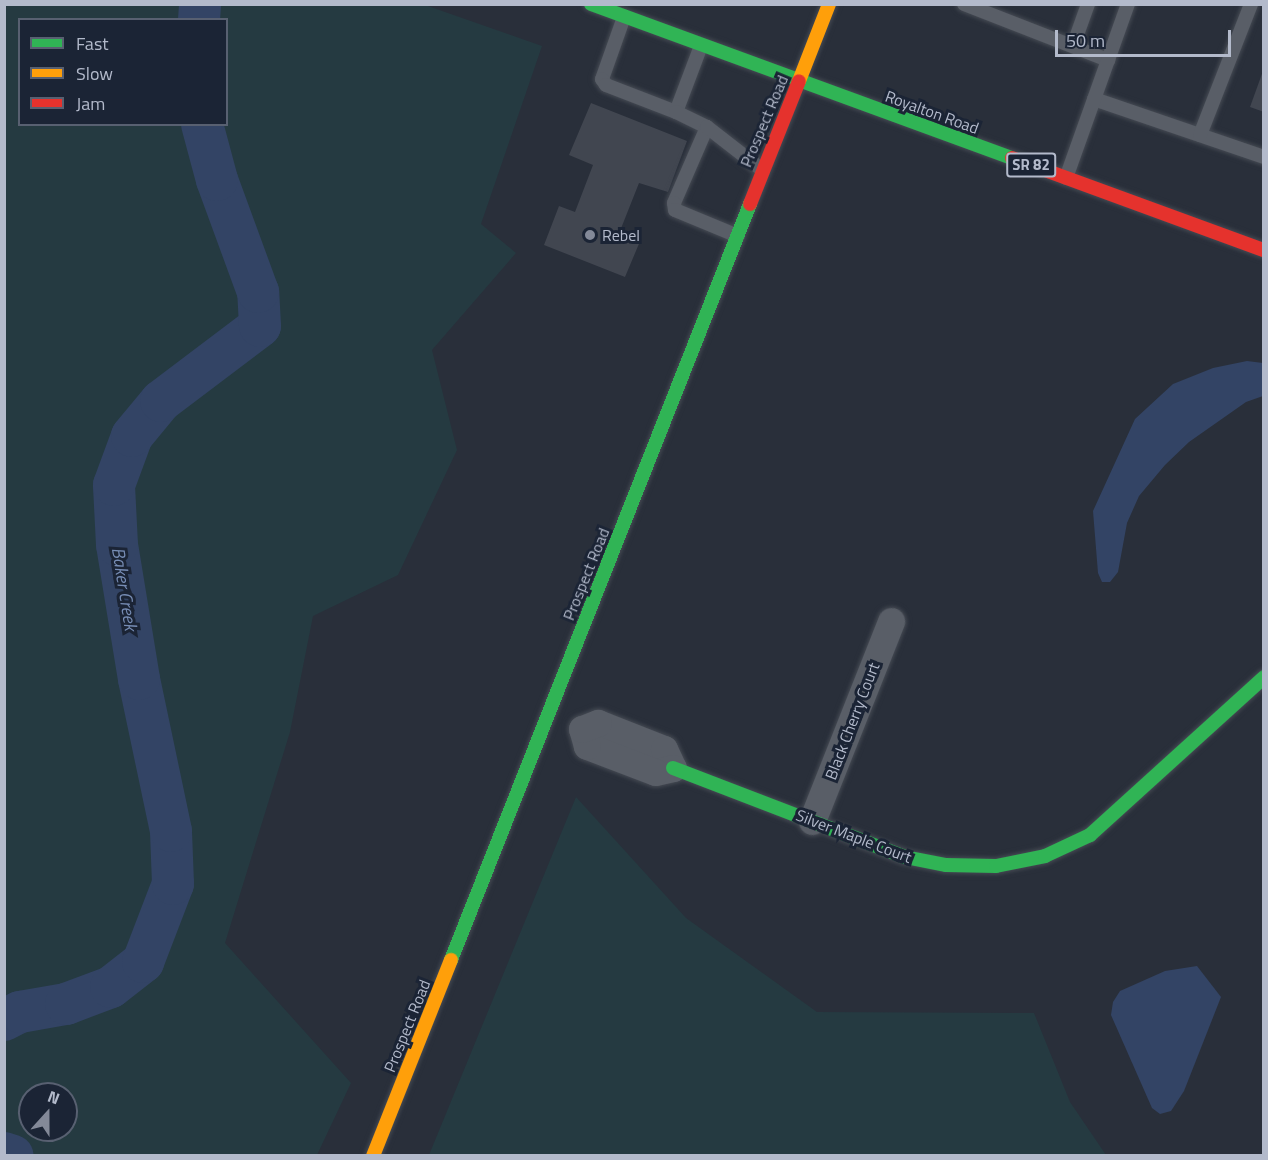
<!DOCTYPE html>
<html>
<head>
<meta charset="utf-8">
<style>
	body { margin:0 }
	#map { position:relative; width:1268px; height:1160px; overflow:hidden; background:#292f3a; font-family:"Titillium Web",sans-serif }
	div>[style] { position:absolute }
	.green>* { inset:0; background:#253a41 }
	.water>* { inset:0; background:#334465 }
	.river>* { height:42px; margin:-21px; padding:0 21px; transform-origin:21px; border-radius:21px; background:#334465 }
	.building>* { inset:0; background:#414650 }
	.roads { filter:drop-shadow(0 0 2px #454a53) drop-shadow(0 0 2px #454a53) }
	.lane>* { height:14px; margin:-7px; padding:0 7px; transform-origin:7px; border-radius:7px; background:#595e67 }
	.street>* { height:27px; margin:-13.5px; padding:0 13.5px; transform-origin:13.5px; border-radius:13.5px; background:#595e67 }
	.fast>* { height:14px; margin:-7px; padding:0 7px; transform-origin:7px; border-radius:7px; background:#30b455 }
	.slow>* { height:14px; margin:-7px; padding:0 7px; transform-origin:7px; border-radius:7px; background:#ff9f0a }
	.jam>* { height:14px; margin:-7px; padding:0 7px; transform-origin:7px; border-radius:7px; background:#e5322d }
	.dots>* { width:16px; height:16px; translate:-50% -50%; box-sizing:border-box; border:3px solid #1b2435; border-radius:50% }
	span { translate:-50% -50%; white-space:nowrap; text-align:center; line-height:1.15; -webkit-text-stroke:6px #1b2435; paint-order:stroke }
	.shield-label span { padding:2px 4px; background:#1b2435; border:2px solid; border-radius:4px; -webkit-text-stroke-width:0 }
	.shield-label { font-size:15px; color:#b3bacb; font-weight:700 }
	.street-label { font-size:16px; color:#b3bacb }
	.poi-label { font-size:16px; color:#b3bacb }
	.left { translate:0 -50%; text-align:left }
	.water-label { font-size:18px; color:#778db5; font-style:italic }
	.frame { position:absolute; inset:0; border:6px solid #b3bacb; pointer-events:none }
	.legend { position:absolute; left:18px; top:18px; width:210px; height:108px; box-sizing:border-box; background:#1b2435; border:2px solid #586071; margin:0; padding:8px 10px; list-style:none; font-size:18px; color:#b3bacb }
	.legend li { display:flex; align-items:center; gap:12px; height:30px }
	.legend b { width:30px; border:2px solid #586071 }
	.north { position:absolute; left:18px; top:1082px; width:60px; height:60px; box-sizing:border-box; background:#1b2435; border:2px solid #586071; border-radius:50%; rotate:21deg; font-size:16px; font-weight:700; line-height:24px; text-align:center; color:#b3bacb }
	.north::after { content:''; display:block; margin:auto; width:21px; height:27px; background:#838998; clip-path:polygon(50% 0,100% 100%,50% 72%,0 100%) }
	.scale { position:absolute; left:1055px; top:30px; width:176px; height:27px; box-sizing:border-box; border:3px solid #b3bacb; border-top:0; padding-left:8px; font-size:18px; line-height:21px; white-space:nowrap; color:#b3bacb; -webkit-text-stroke:4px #1b2435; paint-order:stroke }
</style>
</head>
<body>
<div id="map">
	<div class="green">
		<div style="clip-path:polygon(evenodd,5px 4px,425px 5px,542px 46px,481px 224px,516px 253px,432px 350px,457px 450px,398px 575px,313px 616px,290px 732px,225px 943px,351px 1083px,317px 1155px,5px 1155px,5px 4px,20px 20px,226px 20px,226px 124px,20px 124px,20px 20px,5px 4px,30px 1094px,66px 1094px,66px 1130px,30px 1130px,30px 1094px)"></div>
		<div style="clip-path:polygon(576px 797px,686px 918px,817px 1012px,1034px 1013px,1070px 1102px,1106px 1155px,429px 1155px)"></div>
	</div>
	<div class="water">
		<div style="clip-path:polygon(1247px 361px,1263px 363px,1263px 396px,1246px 402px,1189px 442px,1165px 465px,1139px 496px,1127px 523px,1118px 572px,1110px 582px,1102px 582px,1098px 573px,1093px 511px,1135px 419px,1173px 384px,1213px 368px)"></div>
		<div style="clip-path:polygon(1197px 966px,1221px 997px,1184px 1091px,1171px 1111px,1160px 1114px,1152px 1108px,1111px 1015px,1113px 1002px,1120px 991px,1165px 971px)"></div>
	</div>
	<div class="river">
		<div style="left:199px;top:20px;width:16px;rotate:-86deg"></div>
		<div style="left:4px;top:1020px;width:18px;rotate:-27deg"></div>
		<div style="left:20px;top:1012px;width:47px;rotate:-9.9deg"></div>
		<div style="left:66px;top:1004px;width:48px;rotate:-20.7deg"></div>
		<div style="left:111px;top:987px;width:41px;rotate:-38deg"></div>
		<div style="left:143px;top:962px;width:84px;rotate:-69deg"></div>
		<div style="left:173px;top:884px;width:53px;rotate:-92.2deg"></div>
		<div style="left:171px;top:831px;width:155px;rotate:-101.9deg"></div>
		<div style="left:139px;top:679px;width:136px;rotate:-99.3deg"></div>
		<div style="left:117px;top:545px;width:60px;rotate:-92.9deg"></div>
		<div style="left:114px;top:485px;width:52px;rotate:-69.8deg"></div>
		<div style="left:132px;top:436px;width:45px;rotate:-50.4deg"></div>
		<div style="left:161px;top:401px;width:124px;rotate:-37.1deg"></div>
		<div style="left:260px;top:326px;width:34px;rotate:-93deg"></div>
		<div style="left:258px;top:292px;width:119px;rotate:-110.1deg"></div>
		<div style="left:217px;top:180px;width:58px;rotate:-105deg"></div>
		<div style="left:4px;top:1153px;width:9px;rotate:18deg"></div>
	</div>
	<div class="building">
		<div style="clip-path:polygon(1263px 71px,1264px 71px,1264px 112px,1250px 107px)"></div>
		<div style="clip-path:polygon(591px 103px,687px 141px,668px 192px,639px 183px,620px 231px,641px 239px,625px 277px,544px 245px,559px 206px,575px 212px,593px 165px,569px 155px)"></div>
	</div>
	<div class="roads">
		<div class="lane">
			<div style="left:964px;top:4px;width:155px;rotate:21.3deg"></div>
			<div style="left:624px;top:17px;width:66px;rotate:109.5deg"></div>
			<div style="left:602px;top:79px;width:7px;rotate:56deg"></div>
			<div style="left:606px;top:85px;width:75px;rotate:21.1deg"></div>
			<div style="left:676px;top:112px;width:71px;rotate:-69.3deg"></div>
			<div style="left:1073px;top:46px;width:45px;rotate:-70.3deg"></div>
			<div style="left:1094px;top:99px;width:180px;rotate:18.8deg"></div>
			<div style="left:676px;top:112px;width:34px;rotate:26deg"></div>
			<div style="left:707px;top:127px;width:83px;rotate:113.5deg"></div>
			<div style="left:674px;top:203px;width:7px;rotate:82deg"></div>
			<div style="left:675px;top:210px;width:68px;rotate:22.4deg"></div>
			<div style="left:707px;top:127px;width:68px;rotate:37.9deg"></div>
			<div style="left:1200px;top:135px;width:141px;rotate:-68.7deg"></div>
			<div style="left:1066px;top:178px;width:185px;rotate:-70.4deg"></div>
		</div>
		<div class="street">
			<div style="left:598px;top:723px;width:71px;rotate:21.5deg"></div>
			<div style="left:664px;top:749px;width:21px;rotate:65deg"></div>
			<div style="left:673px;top:768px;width:18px;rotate:167deg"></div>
			<div style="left:655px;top:772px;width:73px;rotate:-159.1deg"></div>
			<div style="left:587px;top:746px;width:18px;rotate:-106deg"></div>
			<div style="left:582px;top:729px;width:17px;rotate:-21deg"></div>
			<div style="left:812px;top:821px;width:215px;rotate:-68.4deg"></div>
		</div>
		<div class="fast">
			<div style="left:591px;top:4px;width:448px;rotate:20.1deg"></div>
			<div style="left:673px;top:768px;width:248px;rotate:21deg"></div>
			<div style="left:905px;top:857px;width:42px;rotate:11deg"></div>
			<div style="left:946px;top:865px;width:50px;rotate:1.1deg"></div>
			<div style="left:996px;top:866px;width:50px;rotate:-11.5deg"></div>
			<div style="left:1045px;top:856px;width:50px;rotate:-25deg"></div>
			<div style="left:1090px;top:835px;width:235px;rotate:-42.2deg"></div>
			<div style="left:451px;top:960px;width:813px;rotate:-68.42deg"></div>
		</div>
		<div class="slow">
			<div style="left:799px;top:81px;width:83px;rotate:-68.7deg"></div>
			<div style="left:373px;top:1156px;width:211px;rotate:-68.3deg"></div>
		</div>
		<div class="jam">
			<div style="left:1012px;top:158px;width:268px;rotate:20.1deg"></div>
			<div style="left:750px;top:204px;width:132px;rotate:-68.3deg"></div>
		</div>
	</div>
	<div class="dots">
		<div style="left:590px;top:235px;background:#838998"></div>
	</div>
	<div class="shield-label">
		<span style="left:1031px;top:165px">SR 82</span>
	</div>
	<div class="street-label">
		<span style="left:932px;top:112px;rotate:20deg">Royalton Road</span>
		<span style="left:764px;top:121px;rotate:-67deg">Prospect Road</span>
		<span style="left:586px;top:574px;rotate:-68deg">Prospect Road</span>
		<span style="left:852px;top:721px;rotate:-69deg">Black Cherry Court</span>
		<span style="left:854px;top:836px;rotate:21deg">Silver Maple Court</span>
		<span style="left:407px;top:1026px;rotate:-68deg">Prospect Road</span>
	</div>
	<div class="poi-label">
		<span class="left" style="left:602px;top:235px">Rebel</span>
	</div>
	<div class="water-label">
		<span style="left:124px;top:589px;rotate:81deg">Baker Creek</span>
	</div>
	<div class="frame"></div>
	<ul class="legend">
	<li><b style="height:8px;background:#30b455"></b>Fast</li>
	<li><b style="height:8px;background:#ff9f0a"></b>Slow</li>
	<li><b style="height:8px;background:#e5322d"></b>Jam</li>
	</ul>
	<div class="north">N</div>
	<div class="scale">50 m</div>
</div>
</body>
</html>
